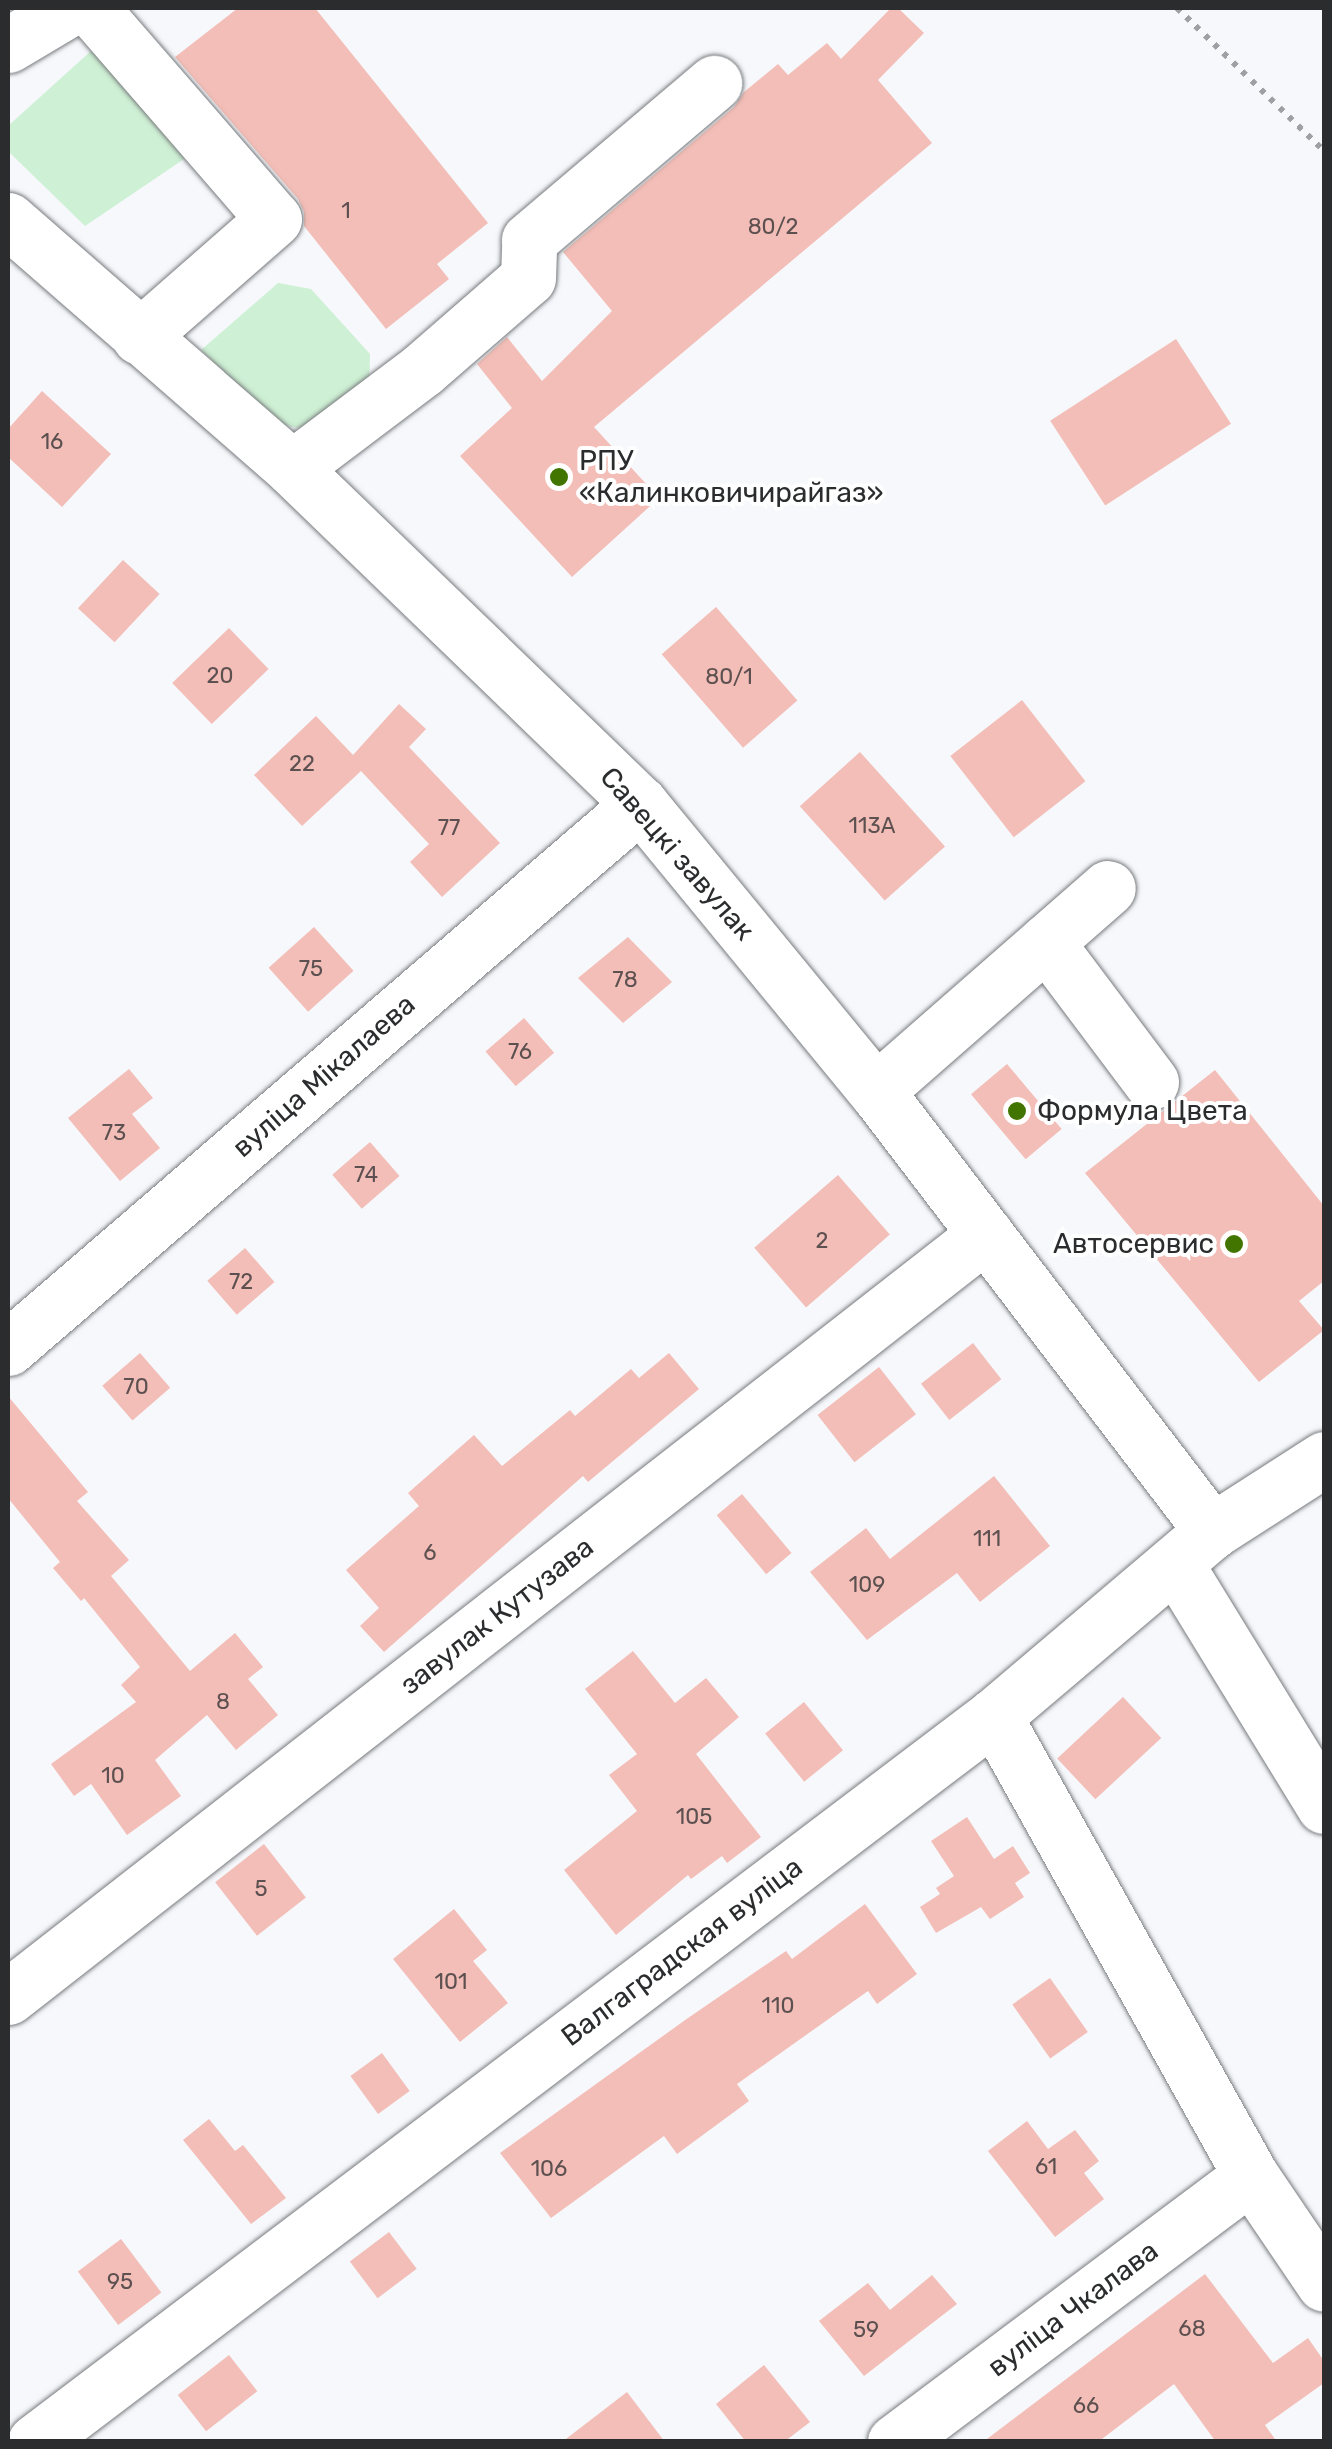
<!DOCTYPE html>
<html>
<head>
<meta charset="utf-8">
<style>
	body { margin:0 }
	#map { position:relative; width:1332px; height:2449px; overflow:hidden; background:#f6f8fc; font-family:Rubik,sans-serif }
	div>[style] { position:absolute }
	.green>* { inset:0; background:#cef0d4 }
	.building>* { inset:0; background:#f3beb7; transform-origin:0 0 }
	.path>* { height:6px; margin-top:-3px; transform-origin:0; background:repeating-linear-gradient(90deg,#9ea0a2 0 5px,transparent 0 13px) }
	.roads { filter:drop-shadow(0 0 2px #787b7e) drop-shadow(0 0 2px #787b7e) }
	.minor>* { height:55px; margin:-27.5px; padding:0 27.5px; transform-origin:27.5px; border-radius:27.5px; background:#fff }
	.dots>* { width:28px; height:28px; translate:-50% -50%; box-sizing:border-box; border:5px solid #fff; border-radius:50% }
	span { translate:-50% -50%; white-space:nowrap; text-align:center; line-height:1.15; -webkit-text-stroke:8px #fff; paint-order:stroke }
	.number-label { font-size:22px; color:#5d5050 }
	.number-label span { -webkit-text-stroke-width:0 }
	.poi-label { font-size:28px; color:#2b2c2d }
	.left { translate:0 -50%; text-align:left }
	.right { translate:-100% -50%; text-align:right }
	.street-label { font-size:28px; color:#2b2c2d }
	.frame { position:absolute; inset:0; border:10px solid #2b2c2d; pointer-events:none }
</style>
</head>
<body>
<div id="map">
	<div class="green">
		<div style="clip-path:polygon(102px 41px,190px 155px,85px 226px,8px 151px,8px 126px)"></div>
		<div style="clip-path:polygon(278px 283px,311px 289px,370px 354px,369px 392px,314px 429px,291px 427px,272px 419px,201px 350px)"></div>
	</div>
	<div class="building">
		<div style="clip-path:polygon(238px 8px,315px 8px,488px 223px,437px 264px,449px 279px,386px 329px,304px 226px,304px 212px,298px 199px,175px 57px)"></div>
		<div style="clip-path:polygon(891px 8px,898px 8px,924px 33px,878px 80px,932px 143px,594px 427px,659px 498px,572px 577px,460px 456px,512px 408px,477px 364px,507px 337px,542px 381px,612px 311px,563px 252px,734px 107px,744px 92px,778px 64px,788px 75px,827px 43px,841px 59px)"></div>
		<div style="left:1176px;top:339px;width:101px;height:150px;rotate:57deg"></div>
		<div style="clip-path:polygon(42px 391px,111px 454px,62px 507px,8px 457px,8px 429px)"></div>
		<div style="left:123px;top:560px;width:50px;height:66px;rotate:43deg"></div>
		<div style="left:716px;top:607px;width:124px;height:72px;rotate:49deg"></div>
		<div style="left:229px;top:628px;width:57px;height:79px;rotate:46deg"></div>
		<div style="left:1022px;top:700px;width:103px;height:91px;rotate:52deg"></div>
		<div style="clip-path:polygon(399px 704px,426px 729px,409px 747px,500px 843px,442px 897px,410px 862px,429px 844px,361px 771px,302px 826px,254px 775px,316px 716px,353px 755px)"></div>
		<div style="left:860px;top:752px;width:127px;height:81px;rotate:48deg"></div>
		<div style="left:314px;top:927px;width:59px;height:61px;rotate:48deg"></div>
		<div style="clip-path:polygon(628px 937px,672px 982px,623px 1023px,578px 978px)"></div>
		<div style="left:524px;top:1018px;width:46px;height:51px;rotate:49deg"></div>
		<div style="left:1007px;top:1064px;width:85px;height:47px;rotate:50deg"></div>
		<div style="clip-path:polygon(129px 1069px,153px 1098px,132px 1114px,160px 1148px,120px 1181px,68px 1118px)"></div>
		<div style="clip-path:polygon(1215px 1070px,1324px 1206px,1324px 1281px,1299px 1301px,1324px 1330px,1259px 1382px,1085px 1173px)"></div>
		<div style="left:370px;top:1142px;width:45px;height:50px;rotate:49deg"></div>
		<div style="left:838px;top:1175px;width:79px;height:111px;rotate:49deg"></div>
		<div style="left:245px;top:1248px;width:45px;height:50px;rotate:49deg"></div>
		<div style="left:973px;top:1343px;width:46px;height:66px;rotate:52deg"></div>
		<div style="left:140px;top:1353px;width:46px;height:50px;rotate:49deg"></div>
		<div style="clip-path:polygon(669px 1353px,699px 1389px,588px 1482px,583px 1476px,384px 1652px,360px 1626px,379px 1608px,346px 1570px,419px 1506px,408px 1493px,474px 1435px,502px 1466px,570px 1410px,575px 1416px,631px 1369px,639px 1378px)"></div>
		<div style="left:879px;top:1367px;width:60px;height:78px;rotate:52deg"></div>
		<div style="clip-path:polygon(8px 1396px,88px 1492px,77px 1501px,129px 1560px,111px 1576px,190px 1671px,235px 1633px,263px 1667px,248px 1679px,278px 1715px,236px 1750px,207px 1715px,155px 1760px,181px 1796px,127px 1835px,91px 1784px,74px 1796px,51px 1764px,136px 1702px,121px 1685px,140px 1667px,84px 1598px,81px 1601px,53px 1568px,60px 1562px,8px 1498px)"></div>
		<div style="clip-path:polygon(994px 1476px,1050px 1546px,980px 1602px,957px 1573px,867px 1640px,810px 1572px,866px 1528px,890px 1559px)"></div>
		<div style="left:742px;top:1494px;width:77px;height:33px;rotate:50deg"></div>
		<div style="clip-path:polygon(633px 1651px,675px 1703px,706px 1678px,739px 1717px,696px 1754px,761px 1837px,727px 1863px,722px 1856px,691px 1879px,688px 1875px,616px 1935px,564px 1870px,637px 1811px,609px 1775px,637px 1754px,585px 1689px)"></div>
		<div style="left:1123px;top:1697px;width:56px;height:90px;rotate:47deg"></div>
		<div style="left:804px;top:1702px;width:62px;height:50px;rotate:51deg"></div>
		<div style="clip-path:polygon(967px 1817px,994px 1859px,1013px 1846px,1030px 1873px,1015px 1883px,1024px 1897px,990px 1919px,981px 1907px,936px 1933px,920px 1907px,940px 1894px,936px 1888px,954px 1876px,931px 1841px)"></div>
		<div style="left:264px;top:1844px;width:68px;height:62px;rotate:52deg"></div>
		<div style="clip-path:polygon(865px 1904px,917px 1974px,877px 2004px,868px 1991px,737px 2084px,749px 2101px,677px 2154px,664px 2136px,551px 2218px,500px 2153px,688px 2018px,786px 1951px,792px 1959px)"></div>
		<div style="clip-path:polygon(454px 1909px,487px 1950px,473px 1961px,508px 2003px,460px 2042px,393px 1959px)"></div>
		<div style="left:1050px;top:1978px;width:66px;height:46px;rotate:55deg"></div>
		<div style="left:382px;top:2053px;width:47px;height:39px;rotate:54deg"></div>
		<div style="clip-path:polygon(209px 2119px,235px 2151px,243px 2145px,286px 2198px,251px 2224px,183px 2140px)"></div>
		<div style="clip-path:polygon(1027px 2121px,1048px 2149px,1075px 2130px,1099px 2161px,1084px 2173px,1104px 2199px,1055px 2237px,988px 2151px)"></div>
		<div style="left:389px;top:2232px;width:46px;height:49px;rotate:53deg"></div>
		<div style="left:121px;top:2239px;width:67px;height:54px;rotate:53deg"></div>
		<div style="clip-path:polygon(1205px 2274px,1273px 2363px,1308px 2338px,1324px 2361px,1324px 2383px,1265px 2425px,1277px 2442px,1216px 2442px,1174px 2384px,1098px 2442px,983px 2442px)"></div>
		<div style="clip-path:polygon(932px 2275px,957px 2304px,864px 2376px,819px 2321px,868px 2283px,890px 2310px)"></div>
		<div style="left:229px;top:2355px;width:46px;height:65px;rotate:52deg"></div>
		<div style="clip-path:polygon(764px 2365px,810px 2422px,784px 2442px,746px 2442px,716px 2404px)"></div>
		<div style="clip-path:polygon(627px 2392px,665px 2442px,562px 2442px)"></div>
	</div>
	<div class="path">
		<div style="left:1177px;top:8px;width:205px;rotate:44.2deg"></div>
	</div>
	<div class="roads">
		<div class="minor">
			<div style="left:91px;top:8px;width:279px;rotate:49.1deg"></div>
			<div style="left:274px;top:219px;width:179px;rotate:138.8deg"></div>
			<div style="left:8px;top:45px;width:72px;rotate:-30.8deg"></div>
			<div style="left:8px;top:220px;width:377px;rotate:41.1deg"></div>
			<div style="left:292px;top:468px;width:484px;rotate:44deg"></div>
			<div style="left:640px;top:804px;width:372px;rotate:50.6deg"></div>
			<div style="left:876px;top:1091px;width:554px;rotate:52.63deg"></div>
			<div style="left:292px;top:468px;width:163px;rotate:-37deg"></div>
			<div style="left:422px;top:370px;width:140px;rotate:-41deg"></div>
			<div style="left:528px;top:278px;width:38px;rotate:-88deg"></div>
			<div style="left:529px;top:240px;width:243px;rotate:-40.3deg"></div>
			<div style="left:1046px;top:942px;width:175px;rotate:53.1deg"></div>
			<div style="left:876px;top:1091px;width:308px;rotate:-41.2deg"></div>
			<div style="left:8px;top:1348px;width:834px;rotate:-40.72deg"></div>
			<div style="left:1175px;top:1563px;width:285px;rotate:58.5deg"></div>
			<div style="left:994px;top:1716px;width:527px;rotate:60.81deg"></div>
			<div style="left:1251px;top:2176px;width:130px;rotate:55.9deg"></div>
			<div style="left:8px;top:1997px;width:1240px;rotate:-37.96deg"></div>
			<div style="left:35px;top:2442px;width:1203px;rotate:-37.13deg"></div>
			<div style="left:994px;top:1716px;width:286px;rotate:-40.3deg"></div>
			<div style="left:1212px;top:1531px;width:133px;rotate:-32.7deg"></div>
			<div style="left:895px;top:2442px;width:444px;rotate:-36.8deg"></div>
		</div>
	</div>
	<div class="dots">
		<div style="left:559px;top:477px;background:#427500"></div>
		<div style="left:1017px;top:1111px;background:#427500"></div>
		<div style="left:1234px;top:1244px;background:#427500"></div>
	</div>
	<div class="number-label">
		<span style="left:346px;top:211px">1</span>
		<span style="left:773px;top:227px">80/2</span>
		<span style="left:52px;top:442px">16</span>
		<span style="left:220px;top:676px">20</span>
		<span style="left:729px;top:677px">80/1</span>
		<span style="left:302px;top:764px">22</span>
		<span style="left:872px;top:826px">113А</span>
		<span style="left:449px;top:828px">77</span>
		<span style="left:311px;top:969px">75</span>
		<span style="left:625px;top:980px">78</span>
		<span style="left:520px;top:1052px">76</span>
		<span style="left:114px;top:1133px">73</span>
		<span style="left:366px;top:1175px">74</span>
		<span style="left:822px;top:1241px">2</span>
		<span style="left:241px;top:1282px">72</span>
		<span style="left:136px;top:1387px">70</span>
		<span style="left:987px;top:1539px">111</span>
		<span style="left:430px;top:1553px">6</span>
		<span style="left:867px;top:1585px">109</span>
		<span style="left:223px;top:1702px">8</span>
		<span style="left:113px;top:1776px">10</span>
		<span style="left:694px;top:1817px">105</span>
		<span style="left:261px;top:1889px">5</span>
		<span style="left:451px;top:1982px">101</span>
		<span style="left:778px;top:2006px">110</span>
		<span style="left:1046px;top:2167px">61</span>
		<span style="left:549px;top:2169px">106</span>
		<span style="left:120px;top:2282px">95</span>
		<span style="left:1192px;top:2329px">68</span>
		<span style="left:866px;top:2330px">59</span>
		<span style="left:1086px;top:2406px">66</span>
	</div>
	<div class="poi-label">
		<span class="left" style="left:579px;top:477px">РПУ<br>«Калинковичирайгаз»</span>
		<span class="left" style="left:1037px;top:1111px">Формула Цвета</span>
		<span class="right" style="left:1214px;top:1244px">Автосервис</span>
	</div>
	<div class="street-label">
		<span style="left:677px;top:854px;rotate:49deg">Савецкі завулак</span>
		<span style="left:324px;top:1076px;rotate:-41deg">вуліца Мікалаева</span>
		<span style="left:497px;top:1616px;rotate:-38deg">завулак Кутузава</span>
		<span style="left:682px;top:1952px;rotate:-37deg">Валгаградская вуліца</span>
		<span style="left:1073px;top:2309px;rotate:-37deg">вуліца Чкалава</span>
	</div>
	<div class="frame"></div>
</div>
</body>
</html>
